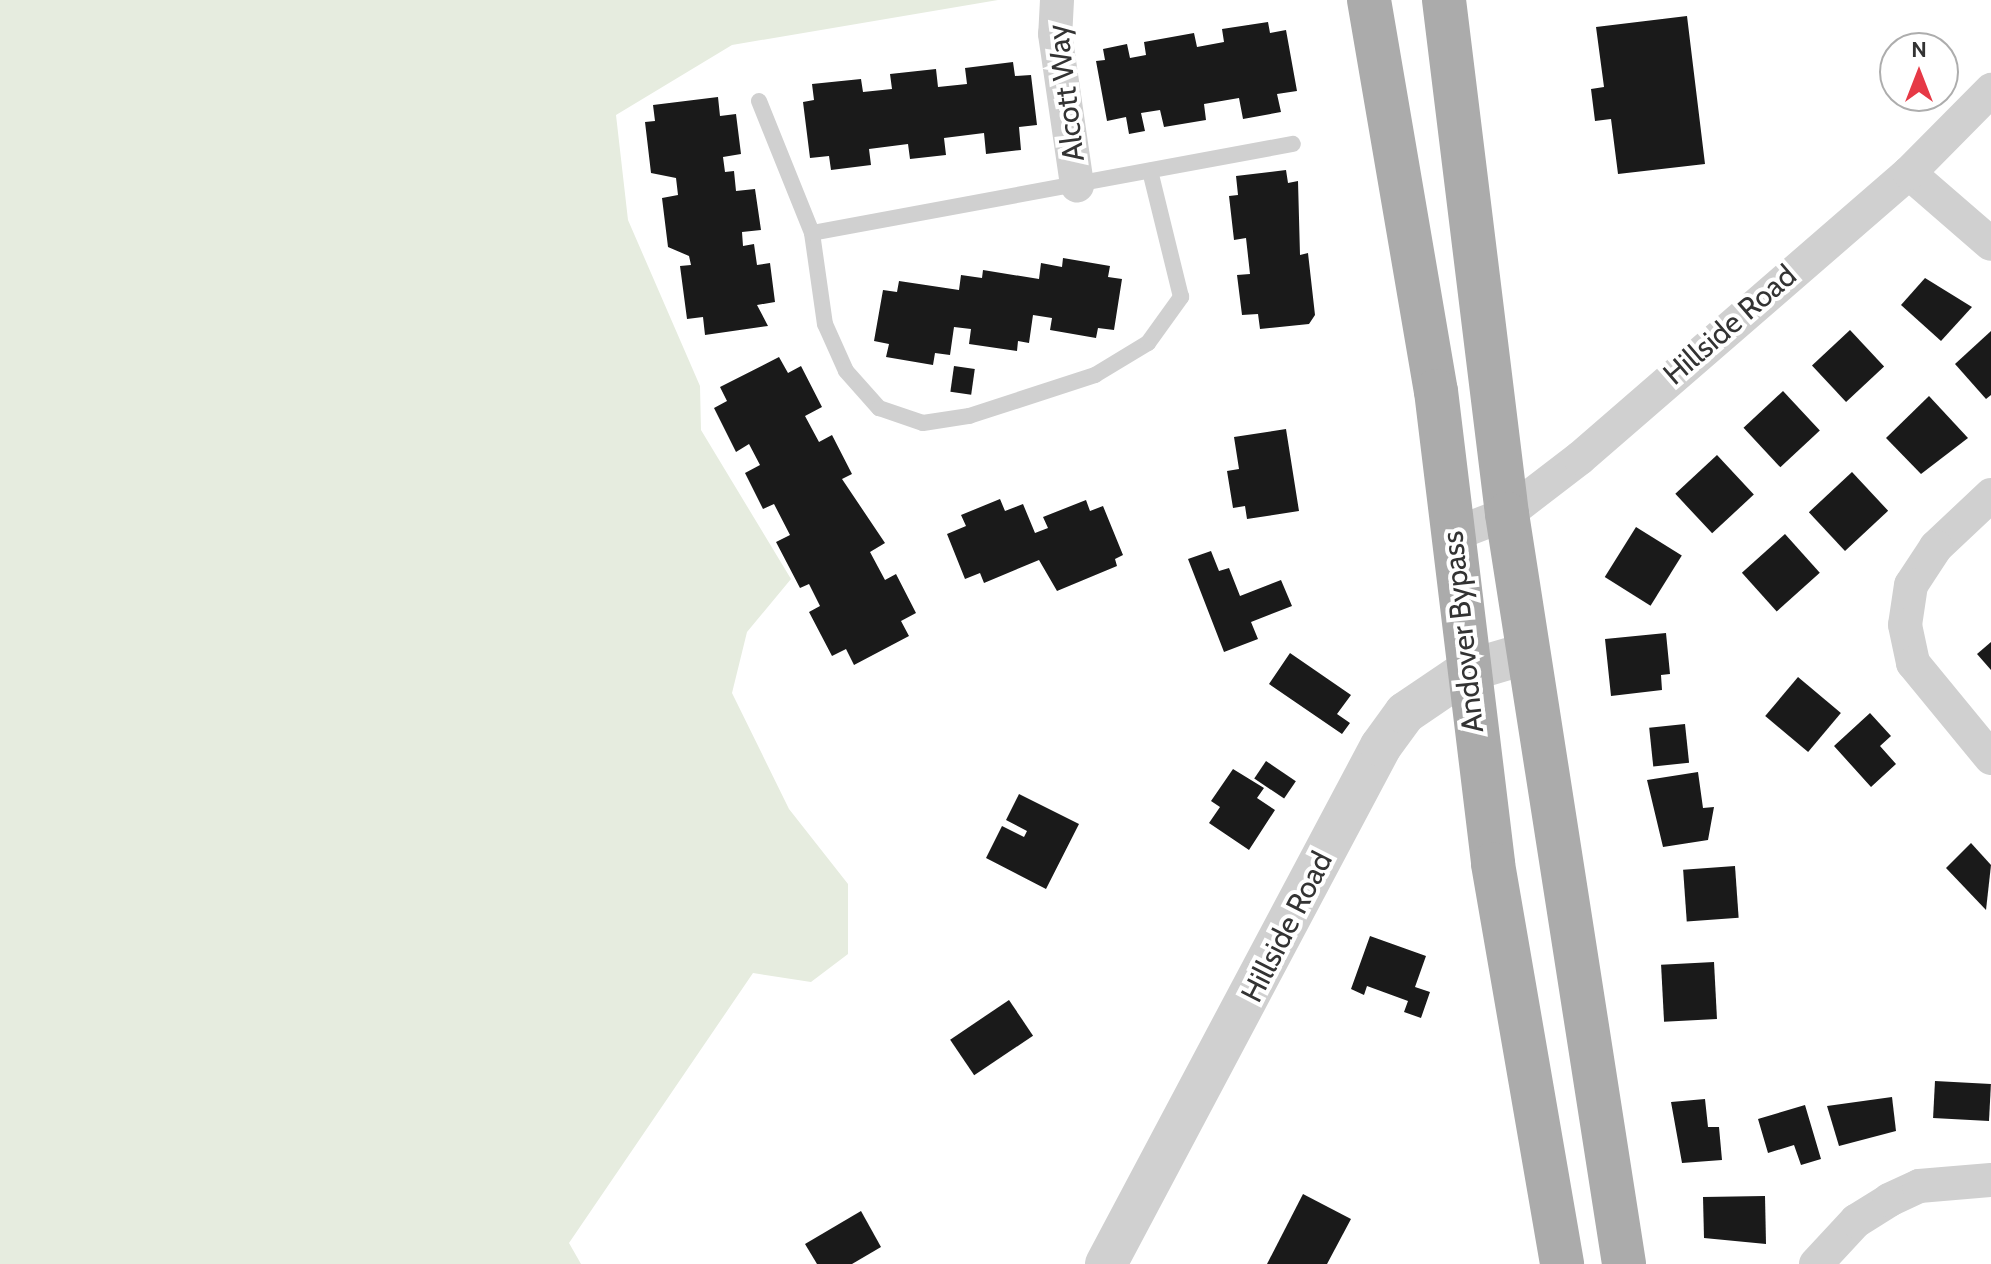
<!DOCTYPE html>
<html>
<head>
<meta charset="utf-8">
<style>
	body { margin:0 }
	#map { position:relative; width:1991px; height:1264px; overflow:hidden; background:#fff; font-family:Cabin,sans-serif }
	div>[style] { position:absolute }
	.green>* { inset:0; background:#e6ecdf }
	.building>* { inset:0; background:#1a1a1a; transform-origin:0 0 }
	.service>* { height:16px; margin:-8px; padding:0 8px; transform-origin:8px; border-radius:8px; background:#d0d0d0 }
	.minor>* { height:34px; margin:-17px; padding:0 17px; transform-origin:17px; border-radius:17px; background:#d0d0d0 }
	.tertiary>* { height:42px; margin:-21px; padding:0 21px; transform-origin:21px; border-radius:21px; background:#d0d0d0 }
	.primary>* { height:44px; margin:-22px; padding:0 22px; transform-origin:22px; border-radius:22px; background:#ababab }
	span { translate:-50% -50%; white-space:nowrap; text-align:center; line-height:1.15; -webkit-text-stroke:8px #fff; paint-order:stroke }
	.street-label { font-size:30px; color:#333 }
	.north { position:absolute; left:1879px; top:32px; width:80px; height:80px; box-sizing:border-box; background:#fff; border:2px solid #adadad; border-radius:50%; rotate:0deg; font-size:22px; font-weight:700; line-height:32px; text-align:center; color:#333 }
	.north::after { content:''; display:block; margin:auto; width:28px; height:36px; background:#e63946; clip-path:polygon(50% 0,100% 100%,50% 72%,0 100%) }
</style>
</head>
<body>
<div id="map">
	<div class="green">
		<div style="clip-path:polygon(0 0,998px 0,732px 45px,616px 115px,628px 220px,700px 386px,701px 430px,791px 579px,747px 632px,732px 693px,789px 809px,848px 884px,848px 954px,811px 982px,753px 973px,569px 1243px,581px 1264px,0 1264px)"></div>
	</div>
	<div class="building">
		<div style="clip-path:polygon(1687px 16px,1705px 164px,1618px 174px,1611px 119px,1595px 121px,1591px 89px,1604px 87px,1596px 27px)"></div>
		<div style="clip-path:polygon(1268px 22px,1270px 33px,1286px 30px,1297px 91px,1277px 94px,1281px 112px,1243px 119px,1239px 98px,1204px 104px,1206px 120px,1164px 127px,1160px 110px,1141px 113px,1145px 131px,1129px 134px,1126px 117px,1107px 121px,1096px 61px,1105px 60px,1103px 49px,1127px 44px,1130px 58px,1146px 55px,1144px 42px,1194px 33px,1197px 47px,1224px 42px,1222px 29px)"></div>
		<div style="clip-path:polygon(1013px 62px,1015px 76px,1031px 75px,1037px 125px,1019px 127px,1021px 150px,986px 154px,984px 133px,944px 138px,946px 155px,910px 159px,908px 144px,869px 149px,871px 165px,831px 170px,829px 156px,810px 158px,803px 102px,814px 100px,812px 84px,861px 79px,863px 92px,892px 89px,890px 74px,936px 69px,938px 87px,967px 84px,965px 68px)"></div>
		<div style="clip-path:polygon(718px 97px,720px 116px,736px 114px,741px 154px,723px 157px,725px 172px,734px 171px,736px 191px,755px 189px,761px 230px,742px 232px,743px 246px,754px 244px,757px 265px,770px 263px,775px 302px,757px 305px,768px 326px,705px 335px,703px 317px,687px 319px,680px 266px,691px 265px,689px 256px,668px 247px,662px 198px,678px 195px,676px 178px,651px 173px,645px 122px,655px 121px,653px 105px)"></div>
		<div style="clip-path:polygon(1286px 170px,1288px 183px,1298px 181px,1300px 255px,1308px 253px,1315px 315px,1309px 324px,1260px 329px,1258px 314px,1242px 315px,1237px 275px,1250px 274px,1246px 238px,1234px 240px,1229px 196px,1238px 195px,1236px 176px)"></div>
		<div style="clip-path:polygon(1063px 258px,1110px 266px,1108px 277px,1122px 279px,1114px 330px,1098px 328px,1096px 338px,1050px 330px,1052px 318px,1033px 315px,1029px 343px,1018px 341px,1017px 351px,969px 344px,971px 329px,954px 327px,950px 355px,935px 353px,933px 365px,886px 357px,889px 344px,874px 341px,883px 290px,897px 292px,899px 281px,959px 290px,961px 275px,982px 278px,983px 270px,1039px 279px,1041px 263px,1062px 267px)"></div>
		<div style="clip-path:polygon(1925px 278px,1972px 307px,1941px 341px,1901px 305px)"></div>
		<div style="left:1850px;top:330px;width:50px;height:52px;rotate:47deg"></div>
		<div style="clip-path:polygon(1991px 331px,1991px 395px,1986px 399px,1955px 364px)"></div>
		<div style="clip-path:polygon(779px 357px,788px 373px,801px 366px,822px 407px,805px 416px,819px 442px,832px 435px,852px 474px,842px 479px,885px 543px,870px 552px,885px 580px,896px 574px,916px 613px,901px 621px,909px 636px,854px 665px,846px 649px,832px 656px,809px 612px,820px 606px,809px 584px,800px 588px,776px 542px,790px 535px,774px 504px,763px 509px,745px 473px,760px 465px,749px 444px,736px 452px,714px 408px,727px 401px,720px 387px)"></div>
		<div style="left:954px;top:366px;width:21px;height:26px;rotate:8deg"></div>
		<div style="left:1783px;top:391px;width:54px;height:54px;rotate:47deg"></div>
		<div style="clip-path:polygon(1929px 396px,1968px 438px,1921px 474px,1886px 438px)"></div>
		<div style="clip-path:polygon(1286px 429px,1299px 511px,1247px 519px,1245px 506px,1233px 508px,1227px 471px,1239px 469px,1234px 437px)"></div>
		<div style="left:1717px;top:455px;width:54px;height:57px;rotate:47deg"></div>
		<div style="left:1852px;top:472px;width:53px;height:59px;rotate:47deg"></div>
		<div style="clip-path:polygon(1000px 499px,1005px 511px,1023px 504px,1035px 533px,1048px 528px,1043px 517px,1086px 500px,1090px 511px,1103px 506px,1123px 555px,1115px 559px,1117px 566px,1057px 591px,1039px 560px,984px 583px,980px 573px,965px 579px,947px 534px,966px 526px,961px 515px)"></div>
		<div style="left:1636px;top:527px;width:54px;height:59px;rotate:32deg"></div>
		<div style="left:1785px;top:534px;width:52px;height:58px;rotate:48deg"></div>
		<div style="clip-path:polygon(1211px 551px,1219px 571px,1229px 568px,1240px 596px,1281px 580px,1292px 606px,1251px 622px,1258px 639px,1224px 652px,1188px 559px)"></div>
		<div style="clip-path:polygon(1666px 633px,1670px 674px,1661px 675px,1662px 690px,1611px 696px,1605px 639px)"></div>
		<div style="clip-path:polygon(1991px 642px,1991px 670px,1977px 654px)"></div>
		<div style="clip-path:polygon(1290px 653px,1351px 695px,1337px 714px,1350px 723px,1342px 734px,1269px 684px)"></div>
		<div style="left:1798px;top:677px;width:56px;height:51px;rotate:40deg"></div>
		<div style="clip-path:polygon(1870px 713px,1891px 736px,1880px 746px,1896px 764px,1871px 787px,1834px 746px)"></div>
		<div style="left:1685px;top:724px;width:39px;height:36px;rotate:84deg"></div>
		<div style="left:1266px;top:761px;width:36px;height:21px;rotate:34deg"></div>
		<div style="clip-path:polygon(1233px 769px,1264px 788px,1257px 798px,1275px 810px,1249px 850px,1209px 823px,1220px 807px,1211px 801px)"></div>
		<div style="clip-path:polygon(1698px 772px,1703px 808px,1714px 807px,1708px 840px,1663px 847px,1647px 780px)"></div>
		<div style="clip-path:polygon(1019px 794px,1079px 824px,1046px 889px,986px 858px,1002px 826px,1024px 837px,1027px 831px,1006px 820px)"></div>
		<div style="clip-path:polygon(1971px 843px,1991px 865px,1986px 910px,1946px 868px)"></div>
		<div style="left:1735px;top:866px;width:52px;height:52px;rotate:86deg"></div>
		<div style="clip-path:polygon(1370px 936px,1426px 956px,1415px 987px,1430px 992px,1421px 1018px,1404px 1012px,1408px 1001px,1367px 986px,1364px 995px,1351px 989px)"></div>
		<div style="left:1714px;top:962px;width:57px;height:53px;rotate:87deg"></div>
		<div style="left:1009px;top:1000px;width:43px;height:71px;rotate:56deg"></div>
		<div style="left:1935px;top:1081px;width:56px;height:37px;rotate:3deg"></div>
		<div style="clip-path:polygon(1892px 1097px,1896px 1131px,1839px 1146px,1827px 1106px)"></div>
		<div style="clip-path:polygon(1705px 1099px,1708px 1127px,1719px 1127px,1722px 1160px,1682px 1163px,1671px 1102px)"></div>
		<div style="clip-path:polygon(1805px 1105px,1821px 1159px,1801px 1165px,1794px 1145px,1768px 1153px,1758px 1119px)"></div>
		<div style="clip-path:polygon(1303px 1194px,1351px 1219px,1327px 1264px,1267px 1264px)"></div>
		<div style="clip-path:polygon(1765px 1196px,1766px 1244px,1704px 1238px,1703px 1197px)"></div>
		<div style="clip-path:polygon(861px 1211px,881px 1247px,852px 1264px,817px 1264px,805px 1244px)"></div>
	</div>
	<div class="service">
		<div style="left:759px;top:101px;width:142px;rotate:68.1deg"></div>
		<div style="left:812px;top:233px;width:92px;rotate:81.9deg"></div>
		<div style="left:825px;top:324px;width:51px;rotate:65.9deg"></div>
		<div style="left:846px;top:371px;width:50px;rotate:48.3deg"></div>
		<div style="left:879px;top:408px;width:46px;rotate:18.8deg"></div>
		<div style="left:923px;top:423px;width:47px;rotate:-8.7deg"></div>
		<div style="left:969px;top:416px;width:133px;rotate:-18deg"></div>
		<div style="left:1095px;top:375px;width:62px;rotate:-31.1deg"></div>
		<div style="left:1148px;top:343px;width:57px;rotate:-54.3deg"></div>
		<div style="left:1181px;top:297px;width:130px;rotate:-103.8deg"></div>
		<div style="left:812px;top:233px;width:489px;rotate:-10.5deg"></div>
	</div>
	<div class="minor">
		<div style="left:1057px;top:0;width:34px;rotate:93deg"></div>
		<div style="left:1055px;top:34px;width:153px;rotate:81.7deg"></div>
		<div style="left:1909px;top:173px;width:108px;rotate:40.9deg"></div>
		<div style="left:1991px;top:495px;width:76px;rotate:136.6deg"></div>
		<div style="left:1936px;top:547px;width:45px;rotate:123.3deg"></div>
		<div style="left:1911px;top:585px;width:40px;rotate:98.5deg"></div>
		<div style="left:1905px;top:625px;width:39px;rotate:78deg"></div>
		<div style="left:1913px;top:663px;width:123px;rotate:50.6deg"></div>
		<div style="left:1452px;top:535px;width:59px;rotate:-20.9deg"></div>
		<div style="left:1507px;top:514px;width:92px;rotate:-37.5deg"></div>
		<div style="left:1580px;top:458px;width:435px;rotate:-40.9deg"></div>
		<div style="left:1909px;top:173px;width:117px;rotate:-45.3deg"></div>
		<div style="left:1816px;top:1264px;width:59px;rotate:-47.1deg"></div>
		<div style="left:1856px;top:1221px;width:39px;rotate:-32deg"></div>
		<div style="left:1889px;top:1200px;width:33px;rotate:-25deg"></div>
		<div style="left:1919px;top:1186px;width:72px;rotate:-4.8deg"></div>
	</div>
	<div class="tertiary">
		<div style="left:1106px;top:1264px;width:586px;rotate:-62.04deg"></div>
		<div style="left:1381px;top:746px;width:41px;rotate:-54deg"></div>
		<div style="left:1405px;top:713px;width:75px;rotate:-34.1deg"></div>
		<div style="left:1467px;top:671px;width:64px;rotate:-16.4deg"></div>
	</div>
	<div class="primary">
		<div style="left:1369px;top:0;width:397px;rotate:80.3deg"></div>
		<div style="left:1436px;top:391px;width:476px;rotate:83.1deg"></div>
		<div style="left:1493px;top:864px;width:406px;rotate:80.2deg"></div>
		<div style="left:1444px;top:0;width:518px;rotate:83.01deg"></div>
		<div style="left:1507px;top:514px;width:759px;rotate:81.13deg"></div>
	</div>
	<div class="street-label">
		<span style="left:1066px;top:93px;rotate:-97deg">Alcott Way</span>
		<span style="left:1730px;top:325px;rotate:-41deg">Hillside Road</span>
		<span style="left:1463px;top:632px;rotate:-96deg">Andover Bypass</span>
		<span style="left:1287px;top:927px;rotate:-63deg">Hillside Road</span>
	</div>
	<div class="north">N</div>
</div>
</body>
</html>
